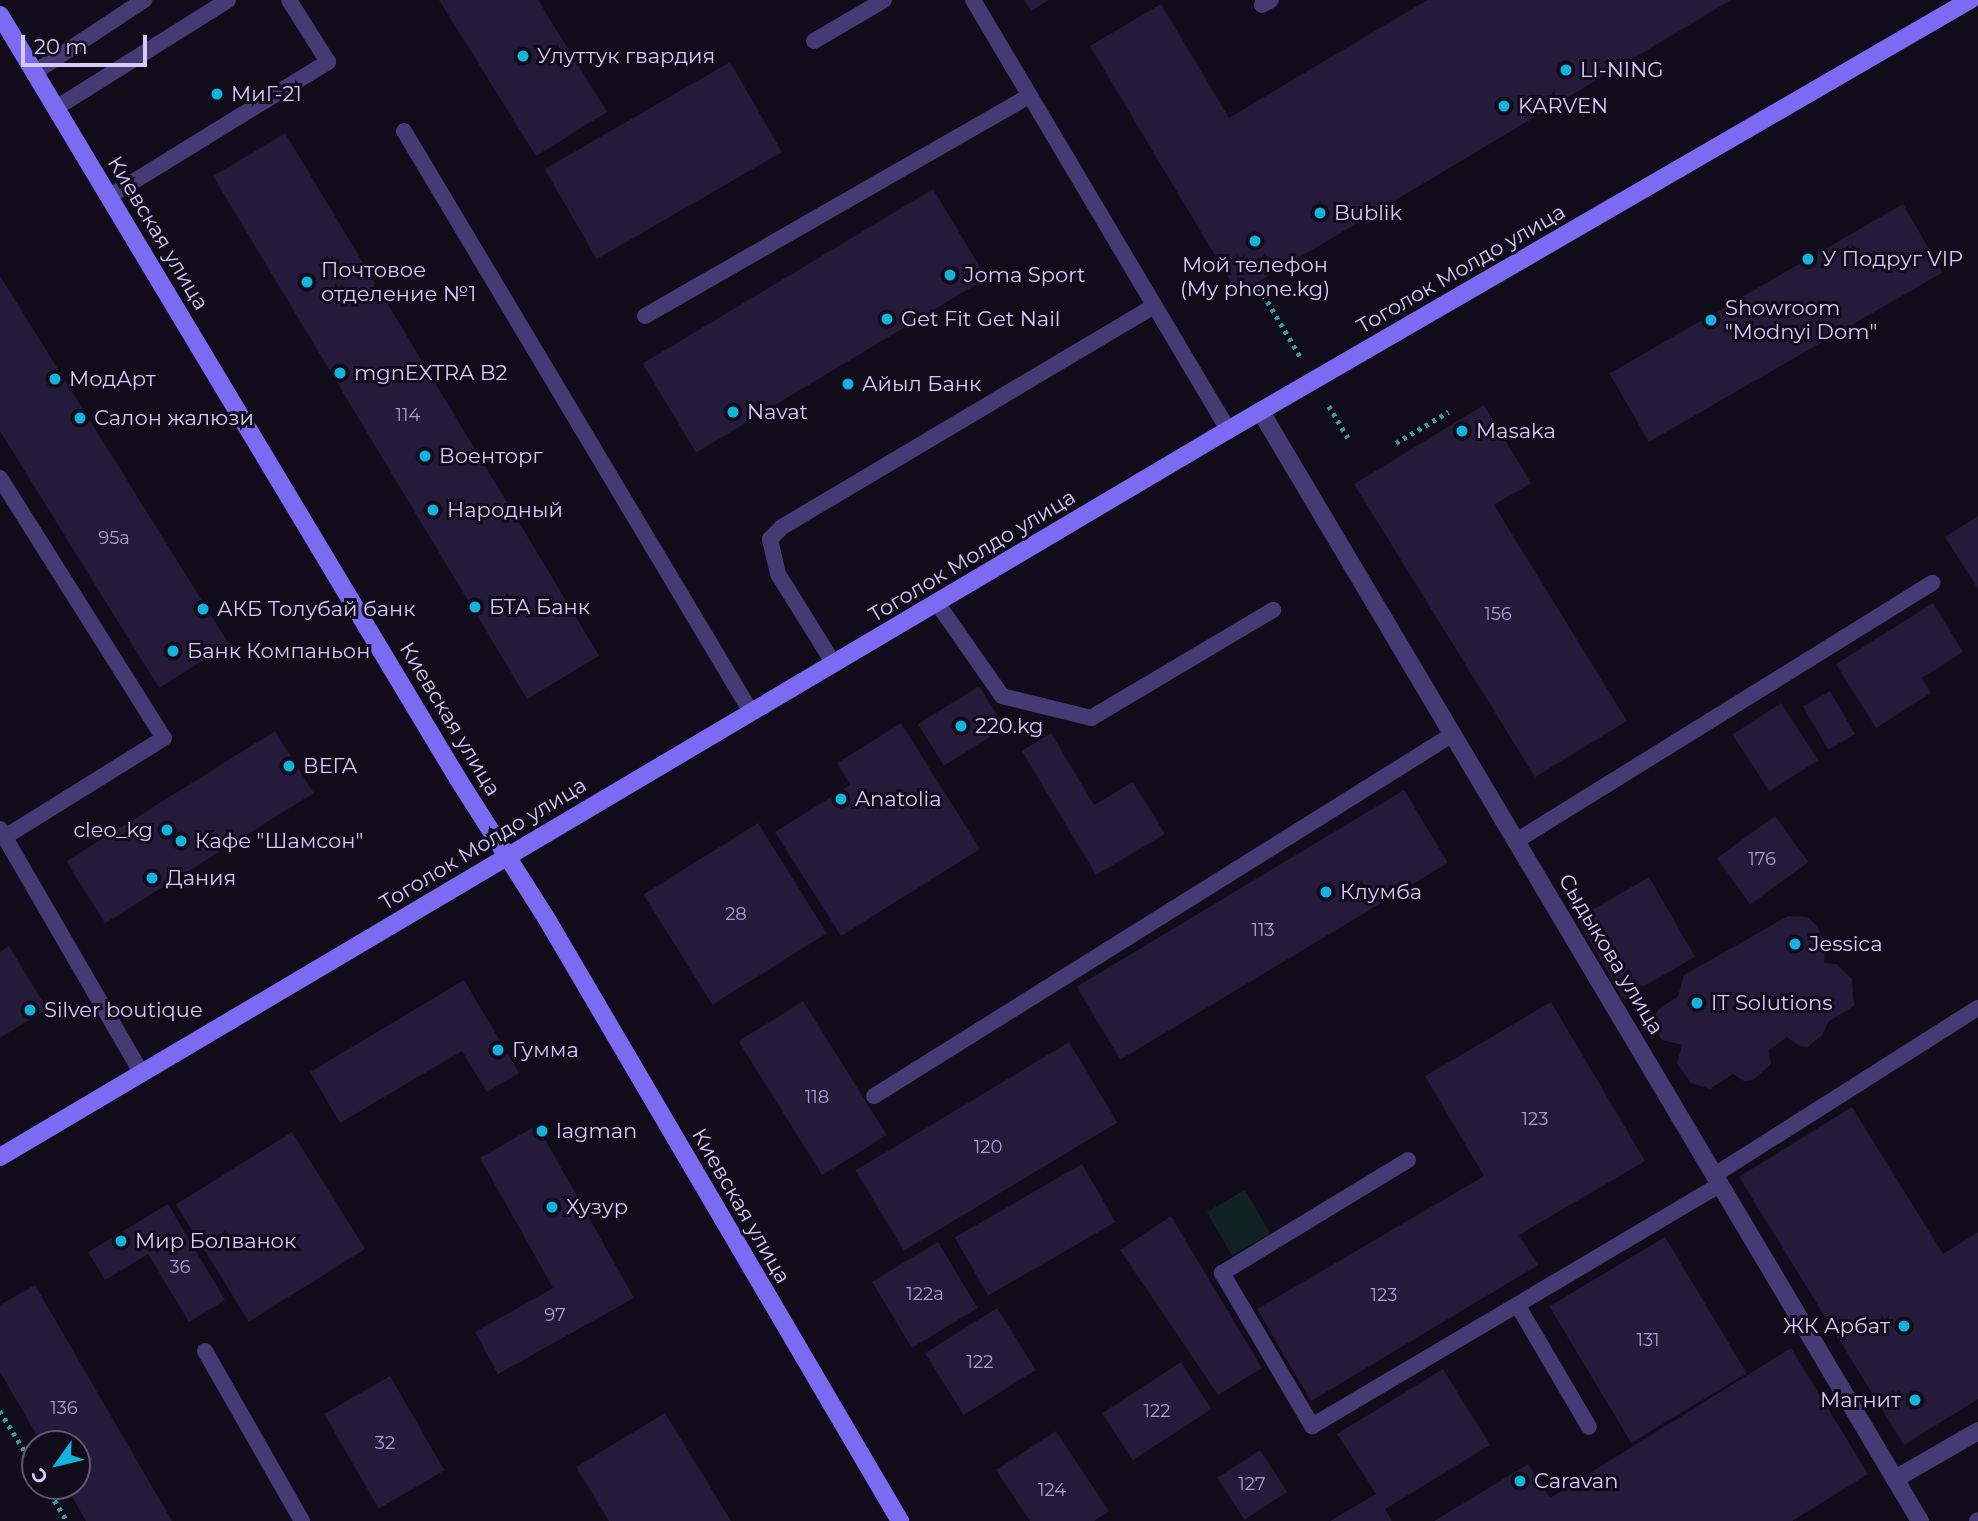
<!DOCTYPE html>
<html>
<head>
<meta charset="utf-8">
<style>
	body { margin:0 }
	#map { position:relative; width:1978px; height:1521px; overflow:hidden; background:#100c1a; font-family:Montserrat,sans-serif }
	div>[style] { position:absolute }
	.green>* { inset:0; background:#102224; transform-origin:0 0 }
	.building>* { inset:0; background:#241a3a; transform-origin:0 0 }
	.path>* { height:4.5px; margin-top:-2.25px; transform-origin:0; background:repeating-linear-gradient(90deg,#369da2 0 3.5px,transparent 0 8.5px) }
	.service>* { height:16px; margin:-8px; padding:0 8px; transform-origin:8px; border-radius:8px; background:#443b75 }
	.minor>* { height:18px; margin:-9px; padding:0 9px; transform-origin:9px; border-radius:9px; background:#443b75 }
	.secondary>* { height:18px; margin:-9px; padding:0 9px; transform-origin:9px; border-radius:9px; background:#7c6af2 }
	.dots>* { width:19px; height:19px; translate:-50% -50%; box-sizing:border-box; border:4px solid #100c1a; border-radius:50% }
	span { translate:-50% -50%; white-space:nowrap; text-align:center; line-height:1.15; -webkit-text-stroke:6px #100c1a; paint-order:stroke }
	.number-label { font-size:18px; color:#a99eca }
	.number-label span { -webkit-text-stroke-width:0 }
	.poi-label { font-size:21px; color:#d5cafa }
	.left { translate:0 -50%; text-align:left }
	.right { translate:-100% -50%; text-align:right }
	.street-label { font-size:21px; color:#d5cafa }
	.north { position:absolute; left:21px; top:1430px; width:70px; height:70px; box-sizing:border-box; background:#100c1a; border:2px solid #5f5874; border-radius:50%; rotate:236deg; font-size:19px; font-weight:700; line-height:28px; text-align:center; color:#d5cafa }
	.north::after { content:''; display:block; margin:auto; width:24px; height:32px; background:#13b3dd; clip-path:polygon(50% 0,100% 100%,50% 72%,0 100%) }
	.scale { position:absolute; left:21px; top:35px; width:126px; height:32px; box-sizing:border-box; border:4px solid #d5cafa; border-top:0; padding-left:9px; font-size:21px; line-height:24px; white-space:nowrap; color:#d5cafa; -webkit-text-stroke:5px #100c1a; paint-order:stroke }
</style>
</head>
<body>
<div id="map">
	<div class="green">
		<div style="left:1245px;top:1190px;width:50px;height:44px;rotate:60deg"></div>
	</div>
	<div class="building">
		<div style="clip-path:polygon(439px 0,538px 0,607px 112px,536px 156px)"></div>
		<div style="clip-path:polygon(1024px 0,1049px 0,1031px 11px)"></div>
		<div style="clip-path:polygon(1427px 0,1731px 0,1238px 294px,1090px 46px,1161px 4px,1229px 118px)"></div>
		<div style="left:730px;top:62px;width:104px;height:214px;rotate:60deg"></div>
		<div style="left:285px;top:133px;width:610px;height:84px;rotate:59deg"></div>
		<div style="left:933px;top:189px;width:104px;height:339px;rotate:59deg"></div>
		<div style="left:1903px;top:204px;width:79px;height:339px;rotate:60deg"></div>
		<div style="clip-path:polygon(0 276px,229px 644px,159px 688px,0 431px)"></div>
		<div style="clip-path:polygon(1484px 405px,1531px 483px,1494px 505px,1627px 721px,1535px 777px,1354px 484px)"></div>
		<div style="clip-path:polygon(1978px 516px,1978px 589px,1945px 537px)"></div>
		<div style="clip-path:polygon(1933px 603px,1963px 652px,1922px 678px,1931px 693px,1876px 728px,1836px 664px)"></div>
		<div style="left:979px;top:686px;width:49px;height:72px;rotate:58deg"></div>
		<div style="left:1830px;top:691px;width:50px;height:31px;rotate:60deg"></div>
		<div style="left:1781px;top:703px;width:68px;height:58px;rotate:57deg"></div>
		<div style="clip-path:polygon(901px 723px,980px 849px,841px 936px,775px 832px,850px 785px,837px 763px)"></div>
		<div style="left:275px;top:731px;width:73px;height:246px;rotate:58deg"></div>
		<div style="clip-path:polygon(1051px 733px,1094px 805px,1133px 782px,1165px 834px,1096px 875px,1022px 751px)"></div>
		<div style="left:1404px;top:790px;width:85px;height:382px;rotate:59deg"></div>
		<div style="left:1775px;top:816px;width:57px;height:72px;rotate:54deg"></div>
		<div style="left:758px;top:823px;width:130px;height:135px;rotate:58deg"></div>
		<div style="left:1649px;top:877px;width:92px;height:83px;rotate:60deg"></div>
		<div style="clip-path:polygon(1788px 916px,1807px 917px,1817px 926px,1825px 944px,1824px 963px,1836px 964px,1852px 979px,1854px 1006px,1829px 1021px,1822px 1035px,1808px 1047px,1799px 1046px,1787px 1037px,1769px 1050px,1771px 1064px,1753px 1080px,1744px 1081px,1733px 1074px,1710px 1089px,1691px 1083px,1677px 1063px,1682px 1045px,1662px 1040px,1656px 1030px,1654px 1017px,1659px 1009px,1678px 996px,1684px 975px)"></div>
		<div style="clip-path:polygon(9px 946px,47px 1009px,0 1038px,0 952px)"></div>
		<div style="clip-path:polygon(464px 980px,519px 1073px,487px 1092px,462px 1051px,340px 1123px,310px 1072px)"></div>
		<div style="left:803px;top:1001px;width:158px;height:76px;rotate:58deg"></div>
		<div style="clip-path:polygon(1551px 1002px,1645px 1161px,1519px 1235px,1538px 1265px,1311px 1401px,1257px 1309px,1484px 1176px,1425px 1076px)"></div>
		<div style="left:1069px;top:1042px;width:94px;height:249px;rotate:59deg"></div>
		<div style="clip-path:polygon(1852px 1107px,1943px 1254px,1978px 1232px,1978px 1399px,1904px 1445px,1739px 1177px)"></div>
		<div style="clip-path:polygon(537px 1125px,634px 1298px,498px 1374px,475px 1332px,553px 1288px,480px 1158px)"></div>
		<div style="left:292px;top:1132px;width:138px;height:137px;rotate:58deg"></div>
		<div style="left:1082px;top:1164px;width:67px;height:147px;rotate:60deg"></div>
		<div style="clip-path:polygon(168px 1204px,225px 1300px,189px 1322px,148px 1254px,105px 1280px,88px 1252px)"></div>
		<div style="clip-path:polygon(1171px 1216px,1262px 1368px,1218px 1395px,1120px 1250px)"></div>
		<div style="left:1665px;top:1237px;width:159px;height:135px;rotate:59deg"></div>
		<div style="left:938px;top:1242px;width:77px;height:77px;rotate:59deg"></div>
		<div style="clip-path:polygon(35px 1285px,172px 1521px,86px 1521px,66px 1486px,77px 1486px,77px 1444px,42px 1444px,0 1372px,0 1305px)"></div>
		<div style="left:997px;top:1308px;width:73px;height:85px;rotate:58deg"></div>
		<div style="clip-path:polygon(1791px 1348px,1868px 1474px,1792px 1521px,1434px 1521px,1528px 1464px,1550px 1498px)"></div>
		<div style="left:1181px;top:1362px;width:56px;height:94px;rotate:57deg"></div>
		<div style="clip-path:polygon(1443px 1369px,1490px 1445px,1385px 1509px,1392px 1521px,1330px 1521px,1376px 1494px,1337px 1434px)"></div>
		<div style="left:390px;top:1376px;width:109px;height:76px;rotate:60deg"></div>
		<div style="clip-path:polygon(665px 1413px,731px 1521px,609px 1521px,576px 1467px)"></div>
		<div style="clip-path:polygon(1056px 1431px,1109px 1511px,1094px 1521px,1030px 1521px,996px 1470px)"></div>
		<div style="left:1260px;top:1450px;width:50px;height:51px;rotate:57deg"></div>
	</div>
	<div class="path">
		<div style="left:1259px;top:287px;width:80px;rotate:59.3deg"></div>
		<div style="left:1329px;top:406px;width:37px;rotate:59deg"></div>
		<div style="left:1396px;top:443px;width:61px;rotate:-30.8deg"></div>
		<div style="left:0;top:1411px;width:67px;rotate:58.4deg"></div>
		<div style="left:46px;top:1486px;width:41px;rotate:59deg"></div>
	</div>
	<div class="service">
		<div style="left:973px;top:0;width:500px;rotate:59.3deg"></div>
		<div style="left:1262px;top:5px;width:10px;rotate:-29deg"></div>
		<div style="left:814px;top:41px;width:81px;rotate:-30.4deg"></div>
		<div style="left:35px;top:72px;width:131px;rotate:-33.4deg"></div>
		<div style="left:56px;top:108px;width:203px;rotate:-32.1deg"></div>
		<div style="left:404px;top:131px;width:677px;rotate:59.15deg"></div>
		<div style="left:110px;top:196px;width:256px;rotate:-31.6deg"></div>
		<div style="left:328px;top:62px;width:73px;rotate:-122.2deg"></div>
		<div style="left:645px;top:316px;width:443px;rotate:-29.8deg"></div>
		<div style="left:0;top:478px;width:307px;rotate:57.8deg"></div>
		<div style="left:164px;top:738px;width:187px;rotate:148.1deg"></div>
		<div style="left:937px;top:603px;width:113px;rotate:55deg"></div>
		<div style="left:1002px;top:696px;width:92px;rotate:13.9deg"></div>
		<div style="left:1091px;top:718px;width:212px;rotate:-30.7deg"></div>
		<div style="left:834px;top:664px;width:106px;rotate:-121.9deg"></div>
		<div style="left:778px;top:574px;width:36px;rotate:-103deg"></div>
		<div style="left:770px;top:539px;width:17px;rotate:-45deg"></div>
		<div style="left:782px;top:527px;width:433px;rotate:-30.7deg"></div>
		<div style="left:0;top:829px;width:283px;rotate:59.9deg"></div>
		<div style="left:1516px;top:841px;width:490px;rotate:-31.8deg"></div>
		<div style="left:874px;top:1096px;width:683px;rotate:-32.01deg"></div>
		<div style="left:1408px;top:1160px;width:218px;rotate:148.7deg"></div>
		<div style="left:1222px;top:1273px;width:178px;rotate:59.5deg"></div>
		<div style="left:1312px;top:1426px;width:473px;rotate:-30.6deg"></div>
		<div style="left:1716px;top:1174px;width:310px;rotate:-32.4deg"></div>
		<div style="left:1518px;top:1306px;width:140px;rotate:59.6deg"></div>
		<div style="left:205px;top:1351px;width:196px;rotate:60.3deg"></div>
		<div style="left:1977px;top:1521px;width:1px;rotate:-45deg"></div>
	</div>
	<div class="minor">
		<div style="left:1261px;top:412px;width:1290px;rotate:59.28deg"></div>
		<div style="left:1895px;top:1479px;width:96px;rotate:-30deg"></div>
	</div>
	<div class="secondary">
		<div style="left:0;top:15px;width:891px;rotate:59.06deg"></div>
		<div style="left:458px;top:779px;width:168px;rotate:57.6deg"></div>
		<div style="left:548px;top:921px;width:696px;rotate:59.6deg"></div>
		<div style="left:0;top:1157px;width:1427px;rotate:-30.63deg"></div>
		<div style="left:1228px;top:430px;width:858px;rotate:-30.09deg"></div>
	</div>
	<div class="dots">
		<div style="left:523px;top:56px;background:#13b3dd"></div>
		<div style="left:1566px;top:70px;background:#13b3dd"></div>
		<div style="left:217px;top:94px;background:#13b3dd"></div>
		<div style="left:1504px;top:106px;background:#13b3dd"></div>
		<div style="left:1320px;top:213px;background:#13b3dd"></div>
		<div style="left:1255px;top:241px;background:#13b3dd"></div>
		<div style="left:1808px;top:259px;background:#13b3dd"></div>
		<div style="left:950px;top:275px;background:#13b3dd"></div>
		<div style="left:307px;top:282px;background:#13b3dd"></div>
		<div style="left:887px;top:319px;background:#13b3dd"></div>
		<div style="left:1711px;top:320px;background:#13b3dd"></div>
		<div style="left:340px;top:373px;background:#13b3dd"></div>
		<div style="left:55px;top:379px;background:#13b3dd"></div>
		<div style="left:848px;top:384px;background:#13b3dd"></div>
		<div style="left:733px;top:412px;background:#13b3dd"></div>
		<div style="left:80px;top:418px;background:#13b3dd"></div>
		<div style="left:1462px;top:431px;background:#13b3dd"></div>
		<div style="left:425px;top:456px;background:#13b3dd"></div>
		<div style="left:433px;top:510px;background:#13b3dd"></div>
		<div style="left:475px;top:607px;background:#13b3dd"></div>
		<div style="left:203px;top:609px;background:#13b3dd"></div>
		<div style="left:173px;top:651px;background:#13b3dd"></div>
		<div style="left:961px;top:726px;background:#13b3dd"></div>
		<div style="left:289px;top:766px;background:#13b3dd"></div>
		<div style="left:841px;top:799px;background:#13b3dd"></div>
		<div style="left:167px;top:830px;background:#13b3dd"></div>
		<div style="left:181px;top:841px;background:#13b3dd"></div>
		<div style="left:152px;top:878px;background:#13b3dd"></div>
		<div style="left:1326px;top:892px;background:#13b3dd"></div>
		<div style="left:1795px;top:944px;background:#13b3dd"></div>
		<div style="left:1697px;top:1003px;background:#13b3dd"></div>
		<div style="left:30px;top:1010px;background:#13b3dd"></div>
		<div style="left:498px;top:1050px;background:#13b3dd"></div>
		<div style="left:542px;top:1131px;background:#13b3dd"></div>
		<div style="left:552px;top:1207px;background:#13b3dd"></div>
		<div style="left:121px;top:1241px;background:#13b3dd"></div>
		<div style="left:1904px;top:1326px;background:#13b3dd"></div>
		<div style="left:1915px;top:1400px;background:#13b3dd"></div>
		<div style="left:1520px;top:1481px;background:#13b3dd"></div>
	</div>
	<div class="number-label">
		<span style="left:408px;top:415px">114</span>
		<span style="left:114px;top:538px">95а</span>
		<span style="left:1498px;top:614px">156</span>
		<span style="left:1762px;top:859px">176</span>
		<span style="left:736px;top:914px">28</span>
		<span style="left:1263px;top:930px">113</span>
		<span style="left:817px;top:1097px">118</span>
		<span style="left:1535px;top:1119px">123</span>
		<span style="left:988px;top:1147px">120</span>
		<span style="left:180px;top:1267px">36</span>
		<span style="left:925px;top:1294px">122а</span>
		<span style="left:1384px;top:1295px">123</span>
		<span style="left:555px;top:1315px">97</span>
		<span style="left:1648px;top:1340px">131</span>
		<span style="left:980px;top:1362px">122</span>
		<span style="left:64px;top:1408px">136</span>
		<span style="left:1157px;top:1411px">122</span>
		<span style="left:385px;top:1443px">32</span>
		<span style="left:1252px;top:1484px">127</span>
		<span style="left:1052px;top:1490px">124</span>
	</div>
	<div class="poi-label">
		<span class="left" style="left:537px;top:56px">Улуттук гвардия</span>
		<span class="left" style="left:1580px;top:70px">LI-NING</span>
		<span class="left" style="left:231px;top:94px">МиГ-21</span>
		<span class="left" style="left:1518px;top:106px">KARVEN</span>
		<span class="left" style="left:1334px;top:213px">Bublik</span>
		<span class="left" style="left:1822px;top:259px">У Подруг VIP</span>
		<span style="left:1255px;top:277px">Мой телефон<br>(My phone.kg)</span>
		<span class="left" style="left:321px;top:282px">Почтовое<br>отделение №1</span>
		<span class="left" style="left:964px;top:275px">Joma Sport</span>
		<span class="left" style="left:1725px;top:320px">Showroom<br>"Modnyi Dom"</span>
		<span class="left" style="left:901px;top:319px">Get Fit Get Nail</span>
		<span class="left" style="left:354px;top:373px">mgnEXTRA B2</span>
		<span class="left" style="left:69px;top:379px">МодАрт</span>
		<span class="left" style="left:862px;top:384px">Айыл Банк</span>
		<span class="left" style="left:747px;top:412px">Navat</span>
		<span class="left" style="left:94px;top:418px">Салон жалюзи</span>
		<span class="left" style="left:1476px;top:431px">Masaka</span>
		<span class="left" style="left:439px;top:456px">Военторг</span>
		<span class="left" style="left:447px;top:510px">Народный</span>
		<span class="left" style="left:489px;top:607px">БТА Банк</span>
		<span class="left" style="left:217px;top:609px">АКБ Толубай банк</span>
		<span class="left" style="left:187px;top:651px">Банк Компаньон</span>
		<span class="left" style="left:975px;top:726px">220.kg</span>
		<span class="left" style="left:303px;top:766px">ВЕГА</span>
		<span class="left" style="left:855px;top:799px">Anatolia</span>
		<span class="right" style="left:153px;top:830px">cleo_kg</span>
		<span class="left" style="left:195px;top:841px">Кафе "Шамсон"</span>
		<span class="left" style="left:166px;top:878px">Дания</span>
		<span class="left" style="left:1340px;top:892px">Клумба</span>
		<span class="left" style="left:1809px;top:944px">Jessica</span>
		<span class="left" style="left:1711px;top:1003px">IT Solutions</span>
		<span class="left" style="left:44px;top:1010px">Silver boutique</span>
		<span class="left" style="left:512px;top:1050px">Гумма</span>
		<span class="left" style="left:556px;top:1131px">lagman</span>
		<span class="left" style="left:566px;top:1207px">Хузур</span>
		<span class="left" style="left:135px;top:1241px">Мир Болванок</span>
		<span class="right" style="left:1890px;top:1326px">ЖК Арбат</span>
		<span class="right" style="left:1901px;top:1400px">Магнит</span>
		<span class="left" style="left:1534px;top:1481px">Caravan</span>
	</div>
	<div class="street-label">
		<span style="left:158px;top:233px;rotate:59deg">Киевская улица</span>
		<span style="left:1461px;top:269px;rotate:-30deg">Тоголок Молдо улица</span>
		<span style="left:972px;top:556px;rotate:-31deg">Тоголок Молдо улица</span>
		<span style="left:450px;top:719px;rotate:59deg">Киевская улица</span>
		<span style="left:483px;top:844px;rotate:-31deg">Тоголок Молдо улица</span>
		<span style="left:1611px;top:954px;rotate:59deg">Сыдыкова улица</span>
		<span style="left:741px;top:1206px;rotate:60deg">Киевская улица</span>
	</div>
	<div class="north">С</div>
	<div class="scale">20 m</div>
</div>
</body>
</html>
